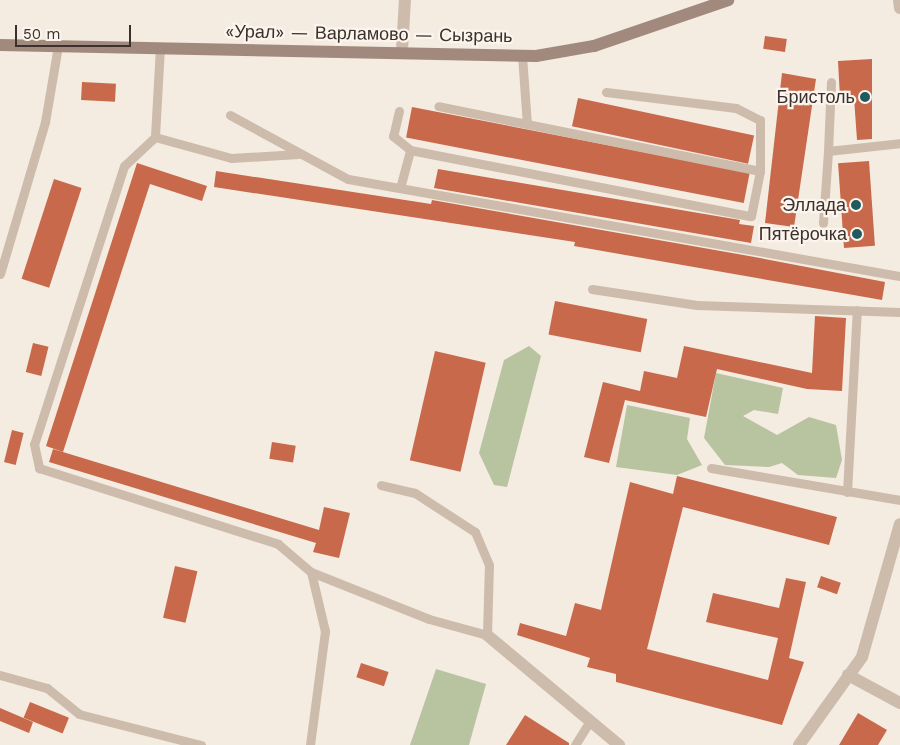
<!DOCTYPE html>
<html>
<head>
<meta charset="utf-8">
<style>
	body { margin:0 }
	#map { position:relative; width:900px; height:745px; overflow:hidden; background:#f4ebe1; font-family:"Work Sans",sans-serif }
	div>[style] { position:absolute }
	.green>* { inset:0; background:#b8c4a0 }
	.building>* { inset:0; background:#c8694b; transform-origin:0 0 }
	.service>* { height:9px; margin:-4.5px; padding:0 4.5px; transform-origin:4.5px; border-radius:4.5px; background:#cdbbac }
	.minor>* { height:12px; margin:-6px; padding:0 6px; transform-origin:6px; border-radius:6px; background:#cdbbac }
	.secondary>* { height:12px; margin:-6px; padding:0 6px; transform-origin:6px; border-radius:6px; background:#a18a7d }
	.dots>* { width:14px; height:14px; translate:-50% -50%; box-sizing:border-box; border:2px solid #fbf5ee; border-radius:50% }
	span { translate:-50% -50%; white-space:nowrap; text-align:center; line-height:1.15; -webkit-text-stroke:4.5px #fbf5ee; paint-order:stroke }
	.street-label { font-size:18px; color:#3b302b }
	.poi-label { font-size:18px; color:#3b302b }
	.right { translate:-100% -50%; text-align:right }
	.scale { position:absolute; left:15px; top:25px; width:116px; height:22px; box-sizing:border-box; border:2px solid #3b302b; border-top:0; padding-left:6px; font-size:15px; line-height:18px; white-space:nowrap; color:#3b302b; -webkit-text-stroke:4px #fbf5ee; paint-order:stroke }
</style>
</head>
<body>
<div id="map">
	<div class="green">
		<div style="clip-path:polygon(529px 346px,541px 356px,507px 487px,494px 485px,479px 453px,504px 360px)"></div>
		<div style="clip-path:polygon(716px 373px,783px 388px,778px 414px,754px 410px,743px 416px,777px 435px,809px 417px,836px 425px,842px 460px,836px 478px,798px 475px,782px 463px,769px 467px,725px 465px,704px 438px)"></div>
		<div style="clip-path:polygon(627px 405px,690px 418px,687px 439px,702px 465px,677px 475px,616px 467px)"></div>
		<div style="clip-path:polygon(436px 669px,486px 684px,469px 745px,410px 745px)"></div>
	</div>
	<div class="building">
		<div style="left:765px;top:36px;width:22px;height:13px;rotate:8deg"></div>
		<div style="clip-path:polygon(872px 59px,872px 139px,857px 140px,854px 98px,840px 98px,838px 61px)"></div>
		<div style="clip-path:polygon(782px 73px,816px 79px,794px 227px,765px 223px)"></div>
		<div style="left:82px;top:82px;width:34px;height:18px;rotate:3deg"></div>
		<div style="left:578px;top:98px;width:180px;height:29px;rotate:12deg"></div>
		<div style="left:412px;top:107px;width:344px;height:31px;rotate:11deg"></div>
		<div style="left:869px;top:161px;width:85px;height:31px;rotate:86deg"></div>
		<div style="clip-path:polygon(137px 163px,207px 186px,202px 201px,150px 184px,63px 452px,46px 446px)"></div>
		<div style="clip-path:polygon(438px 169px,740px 220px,739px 224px,754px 226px,751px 243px,434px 188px)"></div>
		<div style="clip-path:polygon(216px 171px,431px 204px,432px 200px,749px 256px,885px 282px,882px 300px,574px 246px,575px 242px,214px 187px)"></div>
		<div style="left:54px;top:179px;width:29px;height:105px;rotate:18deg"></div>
		<div style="left:555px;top:301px;width:94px;height:34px;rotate:11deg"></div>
		<div style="clip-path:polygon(815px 316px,846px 318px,842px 391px,807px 389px,717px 369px,706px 417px,625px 400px,609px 463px,584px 457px,603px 382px,640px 391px,644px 371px,677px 378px,684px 346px,812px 373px)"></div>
		<div style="left:33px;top:343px;width:16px;height:30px;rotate:14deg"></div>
		<div style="left:435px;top:351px;width:52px;height:112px;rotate:13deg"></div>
		<div style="left:12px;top:430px;width:12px;height:33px;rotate:14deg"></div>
		<div style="left:272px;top:442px;width:24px;height:17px;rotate:9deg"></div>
		<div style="clip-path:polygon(53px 449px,319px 530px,324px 507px,350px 513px,339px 558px,313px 552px,316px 543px,49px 462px)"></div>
		<div style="clip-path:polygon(677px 476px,837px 517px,829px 545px,683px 507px,647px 649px,768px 680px,778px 638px,706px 622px,713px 593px,779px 608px,786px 578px,806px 582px,789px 658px,804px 662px,782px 725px,616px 682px,616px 674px,587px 667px,590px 658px,517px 635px,520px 623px,566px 636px,575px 603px,601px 610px,630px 482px,673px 494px)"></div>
		<div style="left:175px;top:566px;width:23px;height:53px;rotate:13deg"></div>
		<div style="left:821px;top:576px;width:21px;height:12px;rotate:19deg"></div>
		<div style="left:361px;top:663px;width:29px;height:15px;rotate:18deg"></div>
		<div style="left:30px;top:702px;width:42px;height:17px;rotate:22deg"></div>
		<div style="clip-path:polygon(0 708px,33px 722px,29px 733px,0 721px)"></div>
		<div style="clip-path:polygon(858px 713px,887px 730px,878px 745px,839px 745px)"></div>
		<div style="clip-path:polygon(525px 715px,569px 743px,569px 745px,506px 745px)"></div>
	</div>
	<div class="service">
		<div style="left:160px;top:47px;width:90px;rotate:93.2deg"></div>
		<div style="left:155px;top:137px;width:42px;rotate:136.9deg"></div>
		<div style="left:124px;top:166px;width:292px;rotate:107.9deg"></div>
		<div style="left:34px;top:444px;width:25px;rotate:78deg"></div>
		<div style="left:39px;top:468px;width:251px;rotate:17.6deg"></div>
		<div style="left:278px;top:544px;width:43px;rotate:40.3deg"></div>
		<div style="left:311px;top:572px;width:61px;rotate:76.7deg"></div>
		<div style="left:325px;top:631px;width:115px;rotate:97.5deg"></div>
		<div style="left:522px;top:55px;width:69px;rotate:85.9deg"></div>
		<div style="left:606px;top:92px;width:131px;rotate:7deg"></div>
		<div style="left:736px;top:108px;width:27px;rotate:27deg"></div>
		<div style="left:760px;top:120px;width:51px;rotate:90deg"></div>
		<div style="left:399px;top:111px;width:26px;rotate:103deg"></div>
		<div style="left:393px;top:136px;width:22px;rotate:39deg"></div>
		<div style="left:410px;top:150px;width:347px;rotate:11deg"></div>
		<div style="left:751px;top:216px;width:46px;rotate:-78.7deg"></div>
		<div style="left:760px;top:171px;width:328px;rotate:-168.6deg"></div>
		<div style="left:230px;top:115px;width:134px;rotate:28.5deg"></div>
		<div style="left:348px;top:179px;width:560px;rotate:9.97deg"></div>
		<div style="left:155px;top:137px;width:79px;rotate:15.4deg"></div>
		<div style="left:231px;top:158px;width:67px;rotate:-3.4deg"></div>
		<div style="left:828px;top:151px;width:69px;rotate:-87.5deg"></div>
		<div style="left:400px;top:188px;width:39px;rotate:-75deg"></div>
		<div style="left:823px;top:223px;width:72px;rotate:-86deg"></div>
		<div style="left:828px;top:151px;width:72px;rotate:-6.3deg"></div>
		<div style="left:0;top:274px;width:159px;rotate:-73.5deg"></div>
		<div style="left:45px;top:122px;width:77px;rotate:-80.3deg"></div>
		<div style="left:592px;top:289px;width:106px;rotate:8.7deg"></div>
		<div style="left:697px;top:305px;width:203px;rotate:2deg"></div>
		<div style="left:711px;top:468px;width:192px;rotate:9.6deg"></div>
		<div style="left:847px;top:492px;width:182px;rotate:-86.9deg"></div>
		<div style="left:311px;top:572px;width:127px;rotate:21.7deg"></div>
		<div style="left:429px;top:619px;width:60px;rotate:15.4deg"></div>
		<div style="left:487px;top:635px;width:70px;rotate:-88.4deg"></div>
		<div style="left:489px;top:565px;width:36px;rotate:-113deg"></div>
		<div style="left:475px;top:532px;width:72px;rotate:-147deg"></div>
		<div style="left:415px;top:493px;width:35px;rotate:-167deg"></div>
		<div style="left:0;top:675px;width:49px;rotate:15.5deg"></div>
		<div style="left:47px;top:688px;width:41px;rotate:39.1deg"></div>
		<div style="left:79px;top:714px;width:126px;rotate:14.3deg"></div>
		<div style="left:575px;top:745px;width:26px;rotate:-58deg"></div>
	</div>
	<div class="minor">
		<div style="left:899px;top:0;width:8px;rotate:83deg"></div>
		<div style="left:402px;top:50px;width:50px;rotate:-86.6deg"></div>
		<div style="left:487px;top:635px;width:172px;rotate:39.8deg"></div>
		<div style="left:848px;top:675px;width:59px;rotate:28.3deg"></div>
		<div style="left:799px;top:745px;width:108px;rotate:-54.4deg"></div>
		<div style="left:862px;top:657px;width:138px;rotate:-74.1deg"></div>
	</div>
	<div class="secondary">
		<div style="left:0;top:45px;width:536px;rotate:1.18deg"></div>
		<div style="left:536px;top:56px;width:59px;rotate:-9.8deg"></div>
		<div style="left:594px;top:46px;width:142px;rotate:-18.9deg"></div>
	</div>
	<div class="dots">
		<div style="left:865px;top:97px;background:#1f5a5e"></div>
		<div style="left:856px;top:205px;background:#1f5a5e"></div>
		<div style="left:857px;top:234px;background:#1f5a5e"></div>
	</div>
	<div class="street-label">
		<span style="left:369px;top:34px;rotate:1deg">«Урал» — Варламово — Сызрань</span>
	</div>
	<div class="poi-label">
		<span class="right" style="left:855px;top:97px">Бристоль</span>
		<span class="right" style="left:846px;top:205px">Эллада</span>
		<span class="right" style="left:847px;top:234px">Пятёрочка</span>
	</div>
	<div class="scale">50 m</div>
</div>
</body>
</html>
